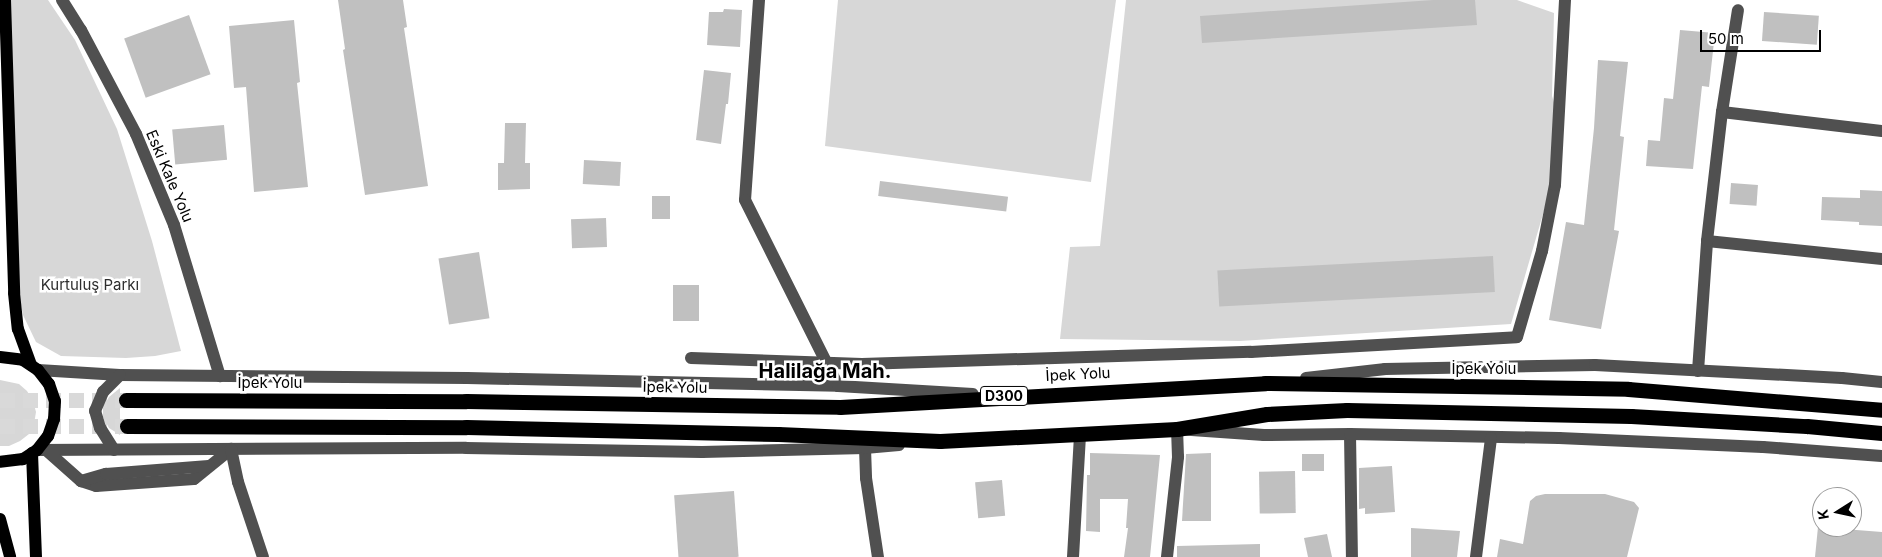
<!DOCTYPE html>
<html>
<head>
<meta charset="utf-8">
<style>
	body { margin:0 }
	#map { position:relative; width:1882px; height:557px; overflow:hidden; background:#fff; font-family:Inter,sans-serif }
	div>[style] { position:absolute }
	.green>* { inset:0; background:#d7d7d7 }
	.building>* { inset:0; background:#c0c0c0; transform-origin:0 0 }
	.highway-tunnel>* { height:15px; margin-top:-7.5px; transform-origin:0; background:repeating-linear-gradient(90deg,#d9d9d9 0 15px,transparent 0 23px) }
	.minor>* { height:12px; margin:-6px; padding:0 6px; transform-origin:6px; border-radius:6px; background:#505050 }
	.major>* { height:12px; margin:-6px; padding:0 6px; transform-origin:6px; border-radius:6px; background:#000 }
	.highway>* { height:15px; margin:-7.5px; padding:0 7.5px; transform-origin:7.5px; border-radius:7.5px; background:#000 }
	span { translate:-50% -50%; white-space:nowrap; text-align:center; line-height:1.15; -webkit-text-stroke:5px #fff; paint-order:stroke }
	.shield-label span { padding:1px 4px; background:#fff; border:1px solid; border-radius:4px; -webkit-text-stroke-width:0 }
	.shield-label { font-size:14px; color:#000; font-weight:700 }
	.street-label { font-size:15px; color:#000 }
	.park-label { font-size:15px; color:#2e2e2e }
	.district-label { font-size:20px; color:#000; font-weight:700 }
	.north { position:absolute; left:1812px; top:487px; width:50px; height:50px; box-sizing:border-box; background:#fff; border:1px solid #999; border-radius:50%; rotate:260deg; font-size:14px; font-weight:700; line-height:20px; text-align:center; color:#000 }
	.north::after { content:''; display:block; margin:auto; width:18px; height:22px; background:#000; clip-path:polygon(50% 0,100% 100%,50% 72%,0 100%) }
	.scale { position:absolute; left:1700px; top:30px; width:121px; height:22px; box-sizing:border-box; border:2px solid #000; border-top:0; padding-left:6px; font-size:15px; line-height:18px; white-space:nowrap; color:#000; -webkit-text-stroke:4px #fff; paint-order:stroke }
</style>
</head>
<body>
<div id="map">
	<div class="green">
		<div style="clip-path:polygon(10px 0,48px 0,75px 40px,117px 129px,152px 241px,181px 351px,155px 356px,126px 358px,61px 356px,36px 342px,23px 315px,15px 275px)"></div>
		<div style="clip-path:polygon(838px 0,1116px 0,1091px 182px,825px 146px)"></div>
		<div style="clip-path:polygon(1126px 0,1517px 0,1554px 13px,1552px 96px,1557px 112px,1550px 190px,1511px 324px,1240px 341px,1060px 339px,1070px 247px,1100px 246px)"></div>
		<div style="clip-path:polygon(0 380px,19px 384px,27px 391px,33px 401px,36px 412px,34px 424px,29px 434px,20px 441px,9px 446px,0 446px)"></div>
		<div style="clip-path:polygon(120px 388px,120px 435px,109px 428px,103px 417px,103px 407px,109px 397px)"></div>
	</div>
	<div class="building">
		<div style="clip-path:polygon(338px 0,403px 0,407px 27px,404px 28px,428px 186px,365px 195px,343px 50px,345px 49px)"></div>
		<div style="clip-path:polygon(1433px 0,1475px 0,1477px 25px,1202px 43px,1200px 16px)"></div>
		<div style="clip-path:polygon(724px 9px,742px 10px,740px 47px,707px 45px,709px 12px,723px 12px)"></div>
		<div style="left:1764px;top:12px;width:55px;height:29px;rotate:4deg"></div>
		<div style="left:189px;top:15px;width:63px;height:69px;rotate:70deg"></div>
		<div style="clip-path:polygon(294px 20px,300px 82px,297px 83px,308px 187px,254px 192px,246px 87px,234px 88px,229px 26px)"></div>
		<div style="clip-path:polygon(1680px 30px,1715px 33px,1709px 87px,1702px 86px,1693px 169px,1646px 166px,1648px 140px,1660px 141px,1664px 98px,1673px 99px)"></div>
		<div style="clip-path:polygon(1598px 60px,1628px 62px,1620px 136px,1624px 137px,1614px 230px,1619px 231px,1601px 329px,1549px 320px,1566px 222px,1584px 225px,1594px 128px)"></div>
		<div style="clip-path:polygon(704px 70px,731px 73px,728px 104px,726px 104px,721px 144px,696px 140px)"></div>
		<div style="clip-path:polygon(505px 123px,526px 123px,525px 163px,530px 163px,530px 189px,498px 190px,498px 163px,504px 163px)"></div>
		<div style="left:224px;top:125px;width:35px;height:52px;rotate:85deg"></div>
		<div style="left:584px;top:160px;width:37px;height:24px;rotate:3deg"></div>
		<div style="left:880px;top:181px;width:129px;height:15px;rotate:7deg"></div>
		<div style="left:1731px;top:183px;width:27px;height:21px;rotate:4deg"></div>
		<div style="clip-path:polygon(1860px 190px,1882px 191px,1882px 226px,1859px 225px,1859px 222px,1821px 220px,1822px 197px,1860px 198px)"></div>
		<div style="left:652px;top:196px;width:18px;height:23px"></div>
		<div style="left:606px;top:218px;width:29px;height:35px;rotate:88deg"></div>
		<div style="left:479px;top:252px;width:67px;height:41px;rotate:81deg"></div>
		<div style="left:1493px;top:256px;width:36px;height:276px;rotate:87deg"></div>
		<div style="left:673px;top:285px;width:26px;height:36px"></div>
		<div style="clip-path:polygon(1090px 453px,1160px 455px,1150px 557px,1124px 557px,1128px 528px,1126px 528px,1128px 499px,1100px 499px,1100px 532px,1086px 531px,1087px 475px,1090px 475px)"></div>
		<div style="clip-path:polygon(1211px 453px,1211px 521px,1182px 521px,1186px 454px)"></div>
		<div style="left:1302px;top:454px;width:22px;height:17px"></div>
		<div style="clip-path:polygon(1392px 466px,1395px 512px,1365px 514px,1365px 508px,1359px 509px,1359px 468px)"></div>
		<div style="left:1295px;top:471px;width:42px;height:36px;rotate:89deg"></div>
		<div style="left:1002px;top:480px;width:36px;height:27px;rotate:85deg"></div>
		<div style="left:734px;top:491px;width:66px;height:60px;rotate:86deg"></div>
		<div style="clip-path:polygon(1545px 494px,1605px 494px,1634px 502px,1639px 508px,1627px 557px,1497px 557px,1500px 539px,1523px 544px,1530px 501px,1536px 496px)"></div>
		<div style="clip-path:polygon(1818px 527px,1882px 532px,1882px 557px,1815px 557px)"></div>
		<div style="clip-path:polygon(1411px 528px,1460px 531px,1457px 557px,1411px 557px)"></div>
		<div style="clip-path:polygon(1327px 534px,1332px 557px,1308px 557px,1304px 538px)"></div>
		<div style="clip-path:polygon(1260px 544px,1260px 557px,1177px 557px,1177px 546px)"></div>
	</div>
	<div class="highway-tunnel">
		<div style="left:0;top:400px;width:126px"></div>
		<div style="left:0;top:426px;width:127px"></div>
	</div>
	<div class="minor">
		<div style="left:62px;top:0;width:36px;rotate:58deg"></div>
		<div style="left:81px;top:30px;width:118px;rotate:62.1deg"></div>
		<div style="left:136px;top:134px;width:99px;rotate:67.3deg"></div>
		<div style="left:174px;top:225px;width:158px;rotate:73.1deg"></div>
		<div style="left:759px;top:0;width:200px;rotate:94deg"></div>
		<div style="left:745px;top:200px;width:208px;rotate:63.4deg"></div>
		<div style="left:1722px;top:112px;width:161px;rotate:6.8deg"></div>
		<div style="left:1707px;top:241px;width:176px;rotate:5.9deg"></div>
		<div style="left:691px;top:358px;width:171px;rotate:2deg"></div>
		<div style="left:862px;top:364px;width:389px;rotate:-1.8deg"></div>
		<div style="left:1251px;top:352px;width:266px;rotate:-3.2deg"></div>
		<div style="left:1517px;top:337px;width:90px;rotate:-73.8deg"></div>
		<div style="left:1542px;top:251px;width:67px;rotate:-78.9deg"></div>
		<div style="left:1555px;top:185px;width:185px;rotate:-86.9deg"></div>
		<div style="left:38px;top:370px;width:82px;rotate:3.5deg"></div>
		<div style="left:120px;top:375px;width:347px;rotate:0.5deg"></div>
		<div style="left:467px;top:378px;width:371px;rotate:1.2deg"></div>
		<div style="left:838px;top:386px;width:135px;rotate:3.4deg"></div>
		<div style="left:1698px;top:371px;width:130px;rotate:-86deg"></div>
		<div style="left:1707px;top:241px;width:130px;rotate:-83.4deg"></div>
		<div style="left:1722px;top:112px;width:103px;rotate:-81.1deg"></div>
		<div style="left:1306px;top:378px;width:80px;rotate:-6.5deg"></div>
		<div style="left:1385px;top:369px;width:210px;rotate:-1.1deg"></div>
		<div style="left:1595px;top:365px;width:247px;rotate:3deg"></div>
		<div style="left:1842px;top:378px;width:40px;rotate:5.7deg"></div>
		<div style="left:1350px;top:434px;width:123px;rotate:89.1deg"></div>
		<div style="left:865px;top:448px;width:30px;rotate:88deg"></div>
		<div style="left:866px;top:478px;width:80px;rotate:81.4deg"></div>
		<div style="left:37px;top:450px;width:429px;rotate:-0.3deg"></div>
		<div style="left:466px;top:448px;width:236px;rotate:1deg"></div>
		<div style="left:702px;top:452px;width:163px;rotate:-1.4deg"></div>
		<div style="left:865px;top:448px;width:34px;rotate:-5deg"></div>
		<div style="left:46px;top:450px;width:47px;rotate:41.5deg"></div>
		<div style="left:81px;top:481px;width:16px;rotate:18deg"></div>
		<div style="left:96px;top:486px;width:98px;rotate:-4.1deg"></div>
		<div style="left:194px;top:479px;width:48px;rotate:-39deg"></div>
		<div style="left:231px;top:449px;width:34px;rotate:78deg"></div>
		<div style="left:238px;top:482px;width:79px;rotate:71.6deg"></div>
		<div style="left:114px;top:450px;width:26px;rotate:-122deg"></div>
		<div style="left:100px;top:428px;width:18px;rotate:-106deg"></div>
		<div style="left:95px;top:411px;width:21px;rotate:-67deg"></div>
		<div style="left:103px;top:392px;width:24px;rotate:-45deg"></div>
		<div style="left:81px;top:481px;width:26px;rotate:-16deg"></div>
		<div style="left:106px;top:474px;width:103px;rotate:-4.4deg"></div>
		<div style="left:1073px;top:557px;width:122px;rotate:-86.7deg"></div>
		<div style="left:1167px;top:557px;width:101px;rotate:-83.7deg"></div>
		<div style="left:1178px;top:457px;width:28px;rotate:-92deg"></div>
		<div style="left:1177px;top:429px;width:87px;rotate:3.9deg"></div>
		<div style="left:1264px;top:435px;width:86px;rotate:-0.7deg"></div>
		<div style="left:1350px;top:434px;width:209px;rotate:1.1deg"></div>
		<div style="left:1559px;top:438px;width:204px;rotate:2.5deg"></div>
		<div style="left:1763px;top:447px;width:119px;rotate:4.3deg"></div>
		<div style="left:1476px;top:557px;width:120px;rotate:-82.8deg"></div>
	</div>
	<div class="major">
		<div style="left:5px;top:0;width:293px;rotate:88.2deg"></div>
		<div style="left:14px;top:293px;width:36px;rotate:84deg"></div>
		<div style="left:18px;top:329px;width:38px;rotate:70deg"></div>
		<div style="left:0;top:357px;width:23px;rotate:7deg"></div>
		<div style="left:23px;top:360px;width:18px;rotate:34deg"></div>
		<div style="left:38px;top:370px;width:18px;rotate:52deg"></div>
		<div style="left:49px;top:384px;width:18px;rotate:71deg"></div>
		<div style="left:55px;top:401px;width:18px;rotate:93deg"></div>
		<div style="left:54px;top:419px;width:18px;rotate:109deg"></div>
		<div style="left:48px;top:436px;width:18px;rotate:128deg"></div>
		<div style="left:37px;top:450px;width:17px;rotate:147deg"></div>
		<div style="left:23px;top:459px;width:23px;rotate:173deg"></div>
		<div style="left:32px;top:453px;width:104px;rotate:87.8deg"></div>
		<div style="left:0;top:519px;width:39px;rotate:75deg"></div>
	</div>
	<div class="highway">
		<div style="left:126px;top:400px;width:340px;rotate:0.2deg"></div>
		<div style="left:466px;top:401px;width:374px;rotate:0.9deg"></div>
		<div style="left:840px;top:407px;width:426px;rotate:-3.2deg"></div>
		<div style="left:1265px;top:383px;width:363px;rotate:0.9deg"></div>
		<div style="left:1628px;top:389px;width:255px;rotate:4.7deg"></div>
		<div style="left:127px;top:426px;width:339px;rotate:0.2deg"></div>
		<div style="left:466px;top:427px;width:312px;rotate:1.3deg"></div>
		<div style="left:778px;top:434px;width:162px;rotate:2.5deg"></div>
		<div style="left:940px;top:441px;width:237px;rotate:-2.9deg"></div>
		<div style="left:1177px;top:429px;width:91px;rotate:-9.5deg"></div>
		<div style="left:1267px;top:414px;width:80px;rotate:-2.9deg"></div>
		<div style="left:1347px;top:410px;width:284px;rotate:1.2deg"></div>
		<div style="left:1631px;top:416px;width:176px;rotate:3.3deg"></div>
		<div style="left:1807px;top:426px;width:75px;rotate:5.3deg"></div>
	</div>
	<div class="shield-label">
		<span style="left:1004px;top:396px">D300</span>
	</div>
	<div class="street-label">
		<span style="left:170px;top:176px;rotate:67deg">Eski Kale Yolu</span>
		<span style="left:1484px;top:369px">İpek Yolu</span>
		<span style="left:1078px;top:374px;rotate:-3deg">İpek Yolu</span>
		<span style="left:270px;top:383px">İpek Yolu</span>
		<span style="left:675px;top:387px;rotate:1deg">İpek Yolu</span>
	</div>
	<div class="park-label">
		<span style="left:90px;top:285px">Kurtuluş Parkı</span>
	</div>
	<div class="district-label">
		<span style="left:825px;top:371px">Halilağa Mah.</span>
	</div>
	<div class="north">K</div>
	<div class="scale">50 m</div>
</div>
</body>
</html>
